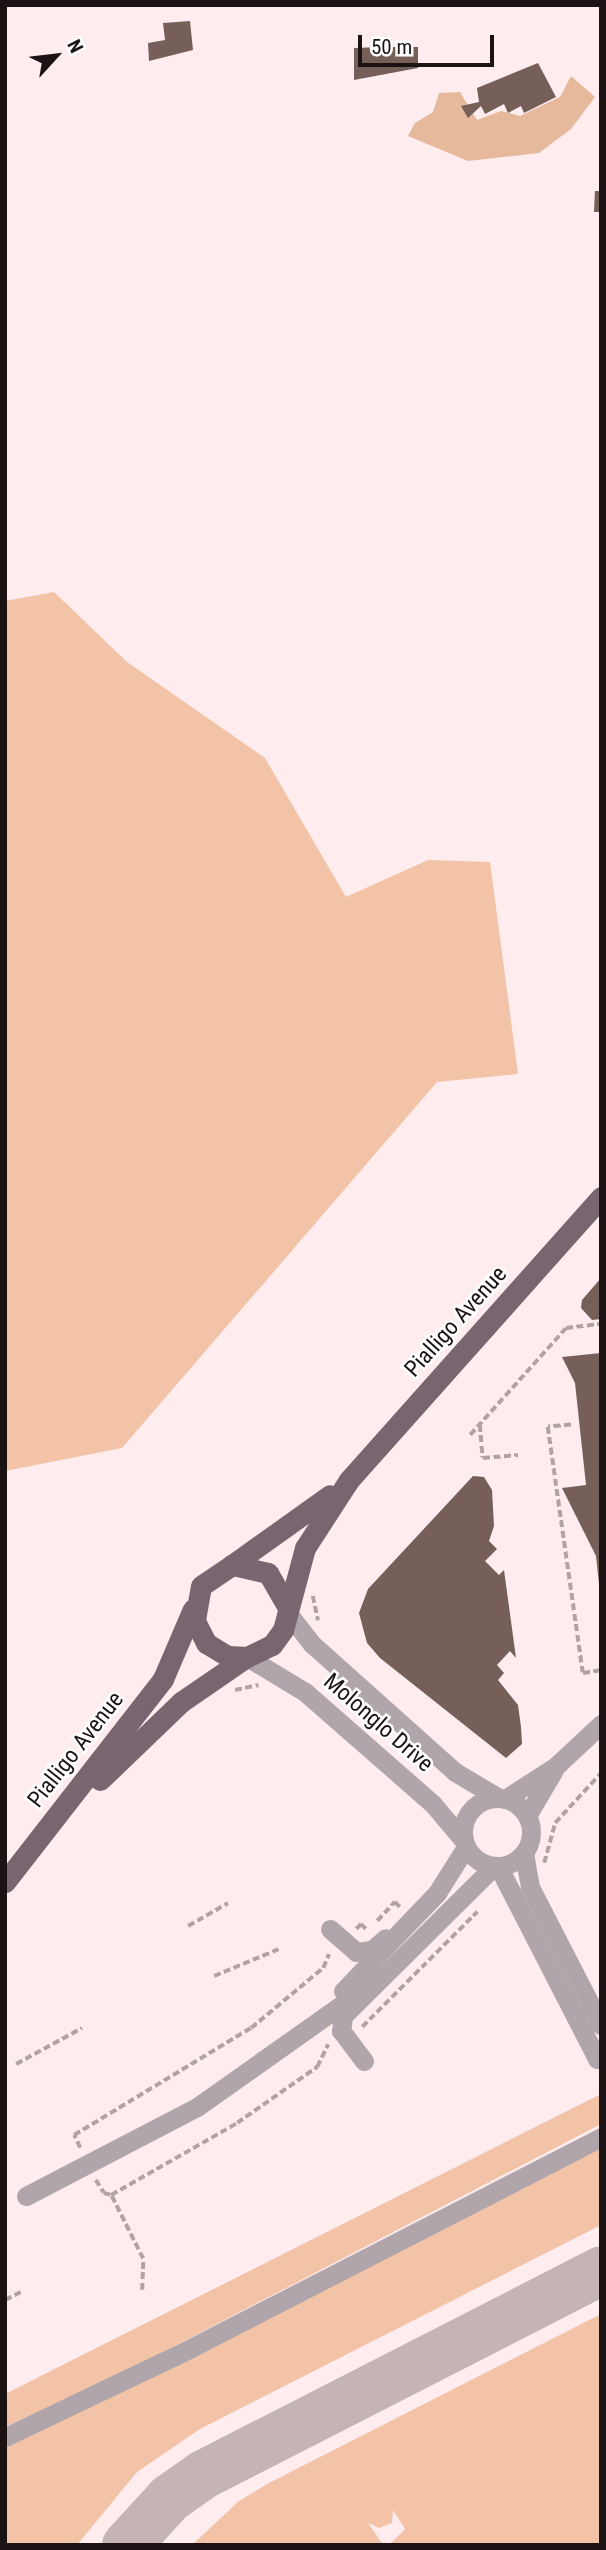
<!DOCTYPE html>
<html>
<head>
<meta charset="utf-8">
<style>
	body { margin:0 }
	#map { position:relative; width:606px; height:2550px; overflow:hidden; background:#feecef; font-family:"Roboto Condensed",sans-serif }
	div>[style] { position:absolute }
	.green>* { inset:0; background:#f2c3a7 }
	.forest>* { inset:0; background:#e6b89c }
	.taxiway>* { height:49px; margin:-24.5px; padding:0 24.5px; transform-origin:24.5px; border-radius:24.5px; background:#c4b4b6 }
	.building>* { inset:0; background:#765e59 }
	.path>* { height:3.5px; margin-top:-1.75px; transform-origin:0; background:repeating-linear-gradient(90deg,#b1a2a4 0 7px,transparent 0 10.5px) }
	.minor>* { height:19px; margin:-9.5px; padding:0 9.5px; transform-origin:9.5px; border-radius:9.5px; background:#afa5aa }
	.minor>.ring { margin:-9.5px; padding:0; box-sizing:content-box; background:none; border:19px solid #afa5aa; border-radius:50% }
	.major>* { height:21px; margin:-10.5px; padding:0 10.5px; transform-origin:10.5px; border-radius:10.5px; background:#786570 }
	span { translate:-50% -50%; white-space:nowrap; text-align:center; line-height:1.15; -webkit-text-stroke:5px #fff; paint-order:stroke }
	.street-label { font-size:23px; color:#1b1213 }
	.frame { position:absolute; inset:0; border:7px solid #1b1213; pointer-events:none }
	.north { position:absolute; left:21px; top:21px; width:70px; height:70px; -webkit-text-stroke:5px #fff; paint-order:stroke; rotate:63deg; font-size:19px; font-weight:700; line-height:28px; text-align:center; color:#1b1213 }
	.north::after { content:''; display:block; margin:auto; width:24px; height:32px; background:#1b1213; clip-path:polygon(50% 0,100% 100%,50% 72%,0 100%) }
	.scale { position:absolute; left:358px; top:35px; width:136px; height:32px; box-sizing:border-box; border:4px solid #1b1213; border-top:0; padding-left:9px; font-size:21px; line-height:24px; white-space:nowrap; color:#1b1213; -webkit-text-stroke:5px #fff; paint-order:stroke }
</style>
</head>
<body>
<div id="map">
	<div class="green">
		<div style="clip-path:polygon(54px 592px,127px 662px,265px 758px,346px 897px,428px 860px,490px 862px,518px 1074px,437px 1082px,122px 1448px,5px 1471px,5px 601px)"></div>
		<div style="clip-path:polygon(601px 2094px,601px 2124px,138px 2365px,5px 2427px,5px 2394px)"></div>
		<div style="clip-path:polygon(601px 2145px,601px 2225px,200px 2429px,137px 2472px,77px 2545px,5px 2545px,5px 2448px)"></div>
		<div style="clip-path:polygon(evenodd,601px 2314px,601px 2545px,192px 2545px,239px 2501px,267px 2484px,601px 2314px,393px 2510px,405px 2529px,391px 2543px,382px 2543px,368px 2523px,379px 2528px,392px 2523px,393px 2510px)"></div>
	</div>
	<div class="forest">
		<div style="clip-path:polygon(571px 76px,595px 97px,571px 129px,539px 153px,468px 161px,408px 136px,415px 123px,433px 112px,439px 93px,460px 92px,477px 120px,501px 111px,520px 116px,560px 97px)"></div>
	</div>
	<div class="taxiway">
		<div style="left:126px;top:2545px;width:64px;rotate:-47.5deg"></div>
		<div style="left:169px;top:2498px;width:42px;rotate:-35.2deg"></div>
		<div style="left:203px;top:2474px;width:447px;rotate:-27.1deg"></div>
	</div>
	<div class="building">
		<div style="clip-path:polygon(190px 21px,193px 50px,149px 61px,148px 43px,165px 40px,163px 23px)"></div>
		<div style="clip-path:polygon(383px 39px,392px 39px,392px 47px,418px 47px,418px 68px,354px 80px,354px 48px,383px 47px)"></div>
		<div style="clip-path:polygon(538px 63px,556px 97px,524px 113px,521px 106px,508px 113px,504px 104px,485px 114px,481px 106px,468px 118px,461px 106px,479px 102px,477px 88px)"></div>
		<div style="clip-path:polygon(595px 191px,601px 191px,601px 212px,594px 212px)"></div>
		<div style="clip-path:polygon(601px 1278px,601px 1319px,592px 1320px,581px 1308px,582px 1300px)"></div>
		<div style="clip-path:polygon(601px 1353px,601px 1584px,599px 1584px,596px 1556px,562px 1488px,586px 1485px,575px 1383px,562px 1357px)"></div>
		<div style="clip-path:polygon(473px 1476px,484px 1477px,492px 1490px,494px 1526px,489px 1541px,497px 1549px,485px 1561px,499px 1575px,504px 1570px,516px 1658px,510px 1651px,497px 1665px,504px 1673px,498px 1680px,518px 1705px,521px 1727px,522px 1744px,506px 1758px,380px 1658px,367px 1643px,359px 1613px,368px 1589px)"></div>
	</div>
	<div class="path">
		<div style="left:480px;top:1425px;width:33px;rotate:85deg"></div>
		<div style="left:483px;top:1458px;width:35px;rotate:-5deg"></div>
		<div style="left:571px;top:1425px;width:23px;rotate:175deg"></div>
		<div style="left:548px;top:1427px;width:248px;rotate:81.9deg"></div>
		<div style="left:583px;top:1673px;width:18px;rotate:-9deg"></div>
		<div style="left:470px;top:1435px;width:144px;rotate:-48.1deg"></div>
		<div style="left:566px;top:1328px;width:35px;rotate:-7deg"></div>
		<div style="left:313px;top:1596px;width:25px;rotate:78deg"></div>
		<div style="left:235px;top:1690px;width:24px;rotate:-12deg"></div>
		<div style="left:544px;top:1863px;width:41px;rotate:-74.6deg"></div>
		<div style="left:555px;top:1823px;width:68px;rotate:-47.4deg"></div>
		<div style="left:377px;top:1921px;width:26px;rotate:-47deg"></div>
		<div style="left:395px;top:1902px;width:8px;rotate:45deg"></div>
		<div style="left:188px;top:1926px;width:46px;rotate:-29.9deg"></div>
		<div style="left:356px;top:1929px;width:7px;rotate:-45deg"></div>
		<div style="left:361px;top:1924px;width:8px;rotate:45deg"></div>
		<div style="left:214px;top:1976px;width:70px;rotate:-22.6deg"></div>
		<div style="left:362px;top:2027px;width:163px;rotate:-45deg"></div>
		<div style="left:16px;top:2064px;width:75px;rotate:-28.6deg"></div>
		<div style="left:80px;top:2148px;width:14px;rotate:-115deg"></div>
		<div style="left:74px;top:2135px;width:207px;rotate:-31.2deg"></div>
		<div style="left:251px;top:2028px;width:94px;rotate:-39.8deg"></div>
		<div style="left:323px;top:1968px;width:15px;rotate:-67deg"></div>
		<div style="left:96px;top:2180px;width:15px;rotate:58deg"></div>
		<div style="left:104px;top:2193px;width:7px;rotate:16deg"></div>
		<div style="left:142px;top:2290px;width:31px;rotate:-88deg"></div>
		<div style="left:143px;top:2259px;width:72px;rotate:-116.6deg"></div>
		<div style="left:111px;top:2195px;width:145px;rotate:-29.7deg"></div>
		<div style="left:237px;top:2123px;width:98px;rotate:-35deg"></div>
		<div style="left:317px;top:2067px;width:25px;rotate:-64deg"></div>
		<div style="left:5px;top:2300px;width:20px;rotate:-27deg"></div>
	</div>
	<div class="minor">
		<div style="left:287px;top:1612px;width:41px;rotate:52deg"></div>
		<div style="left:312px;top:1644px;width:192px;rotate:41.8deg"></div>
		<div style="left:455px;top:1772px;width:51px;rotate:30.6deg"></div>
		<div style="left:247px;top:1657px;width:68px;rotate:31.1deg"></div>
		<div style="left:305px;top:1692px;width:169px;rotate:41.2deg"></div>
		<div style="left:432px;top:1803px;width:50px;rotate:49.9deg"></div>
		<div class="ring" style="left:463px;top:1798px;width:49px;height:49px"></div>
		<div style="left:505px;top:1799px;width:61px;rotate:-32.9deg"></div>
		<div style="left:556px;top:1766px;width:62px;rotate:-43deg"></div>
		<div style="left:527px;top:1816px;width:53px;rotate:-59.6deg"></div>
		<div style="left:524px;top:1853px;width:35px;rotate:80deg"></div>
		<div style="left:530px;top:1887px;width:155px;rotate:62.8deg"></div>
		<div style="left:498px;top:1866px;width:217px;rotate:62.8deg"></div>
		<div style="left:597px;top:2059px;width:4px;rotate:-27deg"></div>
		<div style="left:330px;top:1929px;width:35px;rotate:41deg"></div>
		<div style="left:356px;top:1952px;width:16px;rotate:-7deg"></div>
		<div style="left:372px;top:1950px;width:18px;rotate:-41deg"></div>
		<div style="left:343px;top:1991px;width:136px;rotate:-46.2deg"></div>
		<div style="left:437px;top:1893px;width:54px;rotate:-57.8deg"></div>
		<div style="left:364px;top:2061px;width:38px;rotate:-127deg"></div>
		<div style="left:341px;top:2031px;width:15px;rotate:-82deg"></div>
		<div style="left:343px;top:2016px;width:213px;rotate:-44.8deg"></div>
		<div style="left:26px;top:2196px;width:193px;rotate:-27.5deg"></div>
		<div style="left:197px;top:2107px;width:213px;rotate:-35.3deg"></div>
		<div style="left:5px;top:2437px;width:197px;rotate:-25.5deg"></div>
		<div style="left:183px;top:2352px;width:470px;rotate:-27.2deg"></div>
	</div>
	<div class="major">
		<div style="left:232px;top:1565px;width:120px;rotate:-35.5deg"></div>
		<div style="left:287px;top:1606px;width:38px;rotate:-120deg"></div>
		<div style="left:268px;top:1573px;width:37px;rotate:-167deg"></div>
		<div style="left:232px;top:1565px;width:37px;rotate:146deg"></div>
		<div style="left:201px;top:1586px;width:36px;rotate:100deg"></div>
		<div style="left:195px;top:1621px;width:25px;rotate:63deg"></div>
		<div style="left:206px;top:1643px;width:26px;rotate:31deg"></div>
		<div style="left:228px;top:1656px;width:19px;rotate:3deg"></div>
		<div style="left:247px;top:1657px;width:28px;rotate:-26deg"></div>
		<div style="left:272px;top:1645px;width:19px;rotate:-54deg"></div>
		<div style="left:283px;top:1630px;width:85px;rotate:-75deg"></div>
		<div style="left:305px;top:1548px;width:81px;rotate:-57.1deg"></div>
		<div style="left:349px;top:1480px;width:379px;rotate:-48.3deg"></div>
		<div style="left:100px;top:1780px;width:112px;rotate:-43.9deg"></div>
		<div style="left:181px;top:1702px;width:78px;rotate:-34.5deg"></div>
		<div style="left:5px;top:1882px;width:257px;rotate:-52.1deg"></div>
		<div style="left:163px;top:1679px;width:76px;rotate:-66.8deg"></div>
	</div>
	<div class="street-label">
		<span style="left:456px;top:1322px;rotate:-48deg">Pialligo Avenue</span>
		<span style="left:378px;top:1723px;rotate:41deg">Molonglo Drive</span>
		<span style="left:76px;top:1750px;rotate:-52deg">Pialligo Avenue</span>
	</div>
	<div class="frame"></div>
	<div class="north">N</div>
	<div class="scale">50 m</div>
</div>
</body>
</html>
